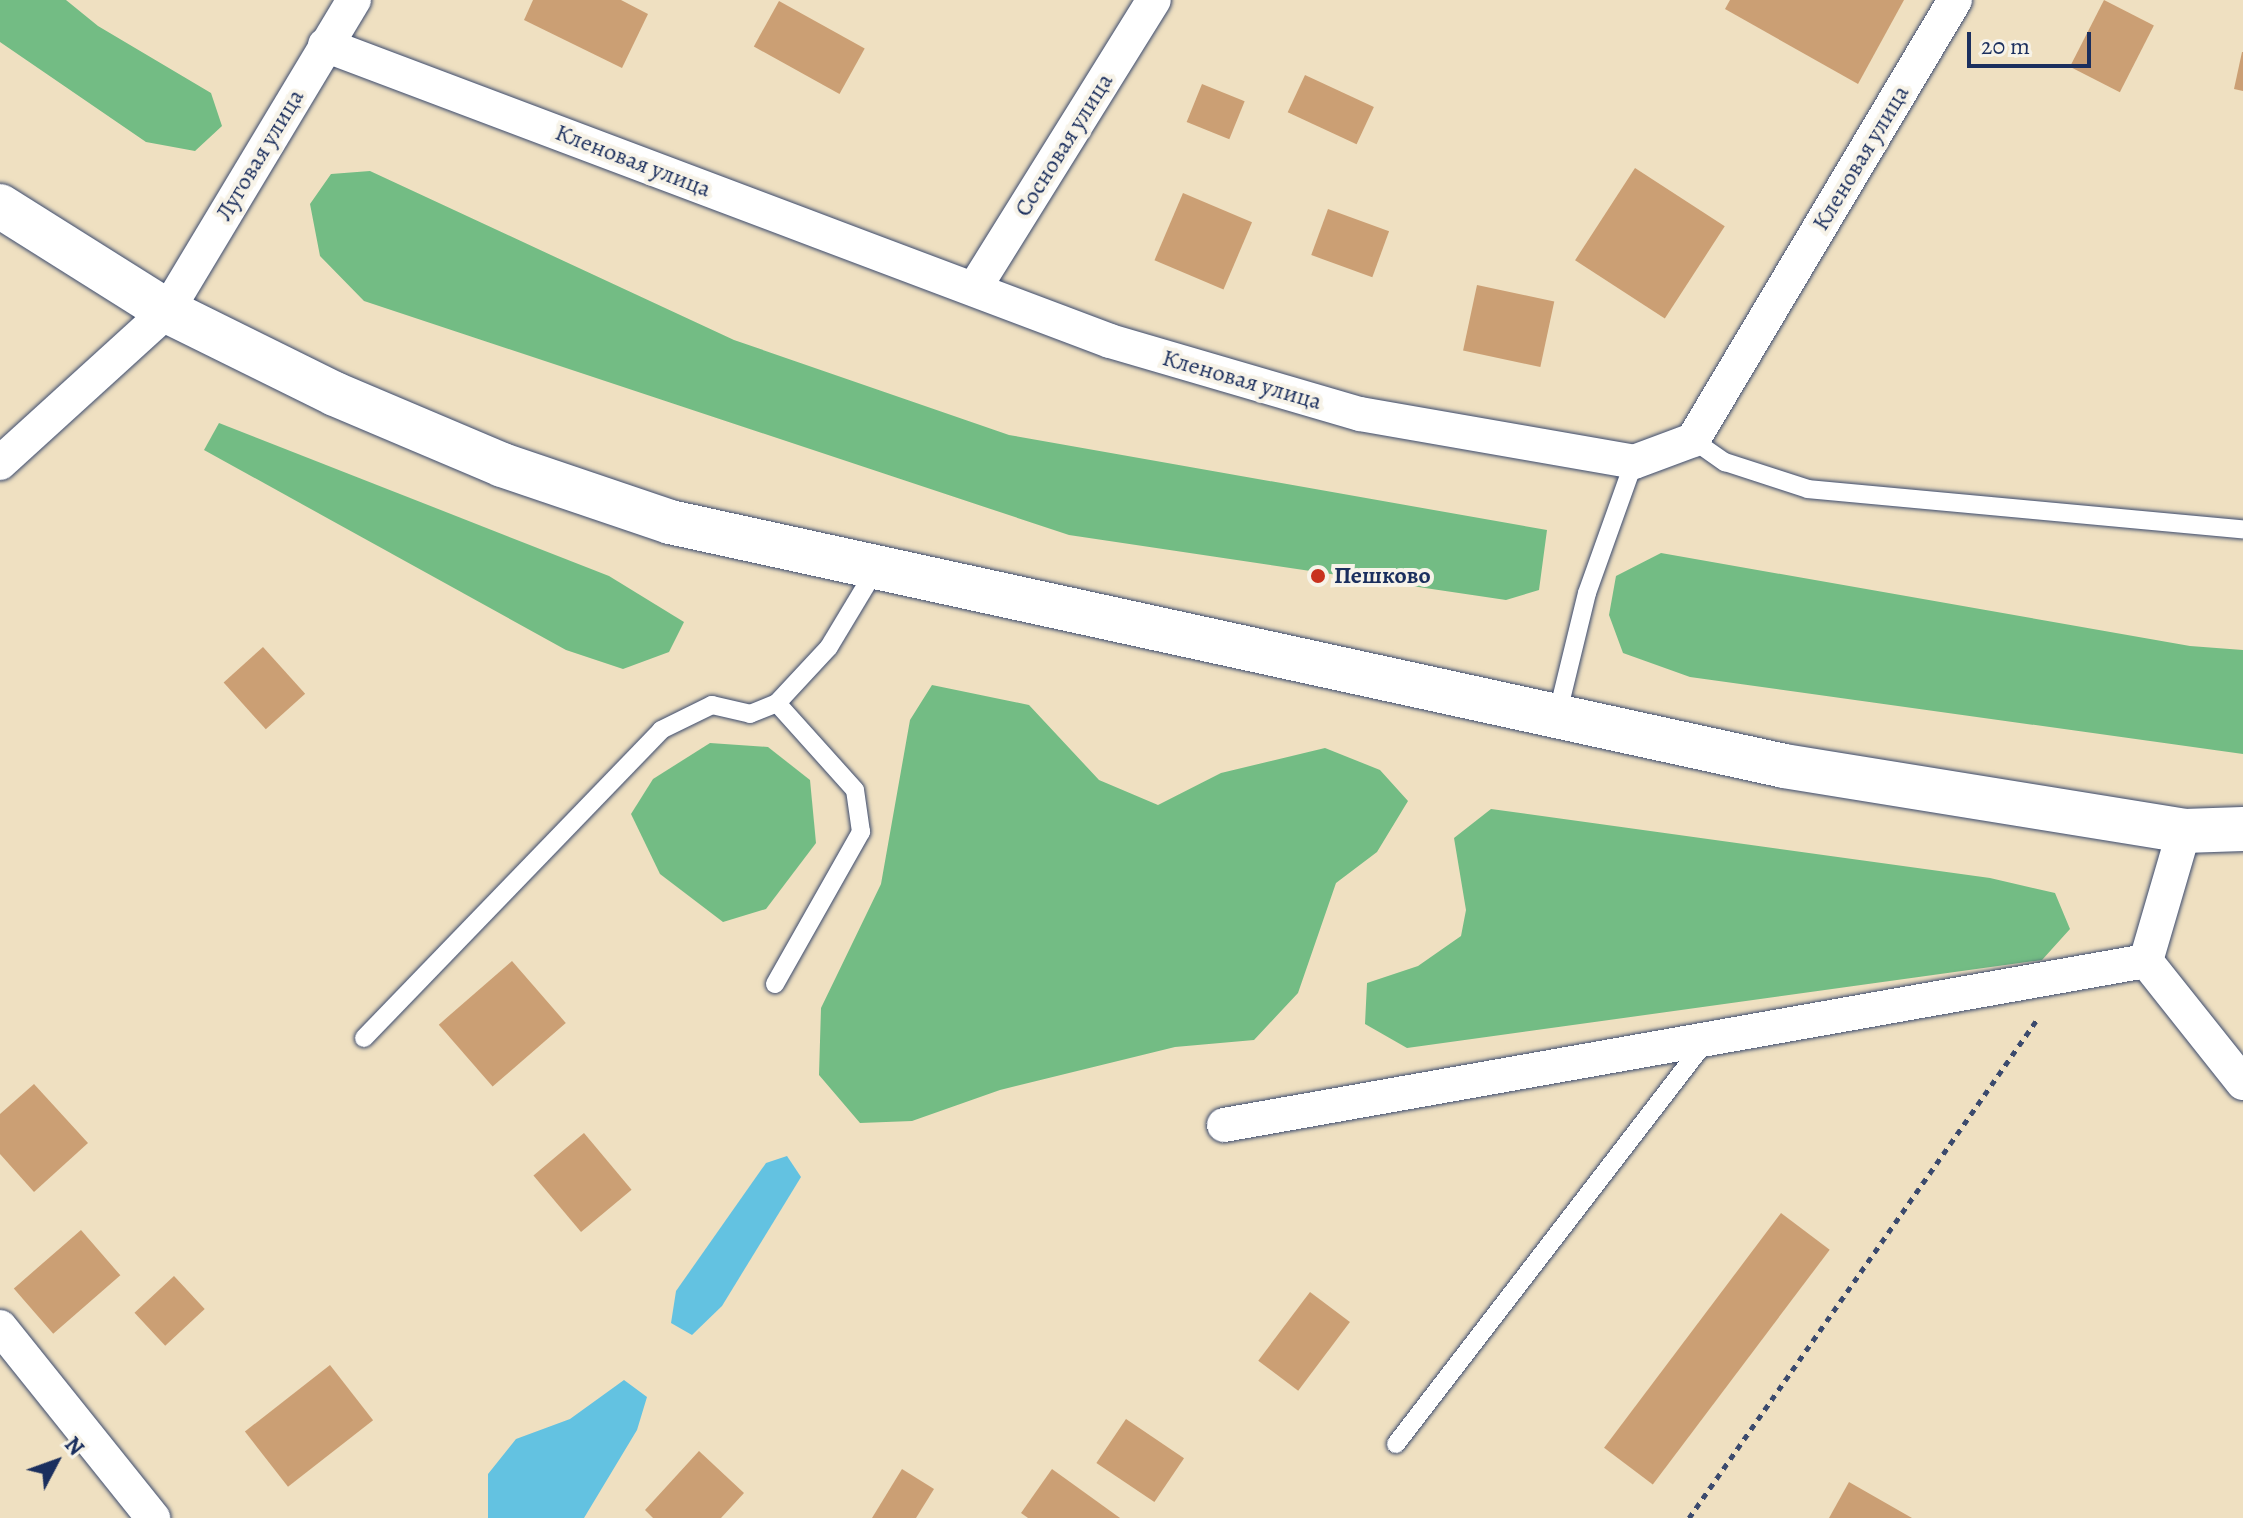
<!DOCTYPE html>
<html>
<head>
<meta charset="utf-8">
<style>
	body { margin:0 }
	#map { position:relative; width:2243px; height:1518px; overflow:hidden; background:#efe0c1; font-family:Alegreya,serif }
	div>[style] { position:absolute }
	.forest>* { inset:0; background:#73bc84 }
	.water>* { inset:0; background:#63c2e1 }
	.building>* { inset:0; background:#cb9f74; transform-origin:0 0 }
	.path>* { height:5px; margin-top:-2.5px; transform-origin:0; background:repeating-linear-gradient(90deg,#3b4a6d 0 6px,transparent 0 12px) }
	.roads { filter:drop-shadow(0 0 2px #3b4a6d) drop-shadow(0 0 2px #3b4a6d) }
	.lane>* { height:18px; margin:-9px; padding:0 9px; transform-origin:9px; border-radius:9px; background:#fff }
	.street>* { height:34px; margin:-17px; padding:0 17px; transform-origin:17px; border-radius:17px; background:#fff }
	.highway>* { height:44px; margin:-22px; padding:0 22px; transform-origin:22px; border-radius:22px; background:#fff }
	.dots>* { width:22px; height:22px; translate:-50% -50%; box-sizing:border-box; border:4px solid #f7f3e8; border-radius:50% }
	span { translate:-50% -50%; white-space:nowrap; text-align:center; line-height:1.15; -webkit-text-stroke:8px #f7f3e8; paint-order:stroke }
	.street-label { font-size:24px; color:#1b2f5e }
	.poi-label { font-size:24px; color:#1b2f5e; font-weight:700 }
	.left { translate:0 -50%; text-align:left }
	.north { position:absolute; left:16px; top:1422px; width:80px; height:80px; -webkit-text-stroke:6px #f7f3e8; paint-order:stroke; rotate:49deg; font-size:22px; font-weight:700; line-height:32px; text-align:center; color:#1b2f5e }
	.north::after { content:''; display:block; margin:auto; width:28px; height:36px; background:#1b2f5e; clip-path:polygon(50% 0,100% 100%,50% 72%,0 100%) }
	.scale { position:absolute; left:1967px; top:32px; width:124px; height:36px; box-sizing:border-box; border:4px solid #1b2f5e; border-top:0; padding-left:10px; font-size:24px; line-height:28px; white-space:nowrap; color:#1b2f5e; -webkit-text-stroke:6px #f7f3e8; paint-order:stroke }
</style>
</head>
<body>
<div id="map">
	<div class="forest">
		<div style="clip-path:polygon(0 0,66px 0,98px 26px,211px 93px,222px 126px,195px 151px,146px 142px,0 42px)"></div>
		<div style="clip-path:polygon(370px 171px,734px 340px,1009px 435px,1547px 530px,1539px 590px,1506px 600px,1069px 535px,364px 301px,320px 256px,310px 204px,331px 174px)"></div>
		<div style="clip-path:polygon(219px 423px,609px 576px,684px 622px,669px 652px,623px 669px,566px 650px,204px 450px)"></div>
		<div style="clip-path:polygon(1661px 553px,2190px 646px,2243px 650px,2243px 754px,1690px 677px,1623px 653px,1609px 615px,1616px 576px)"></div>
		<div style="clip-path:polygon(932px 685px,1029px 705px,1099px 780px,1158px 805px,1221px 773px,1325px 748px,1380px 770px,1408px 801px,1377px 852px,1336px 883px,1298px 993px,1254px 1040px,1175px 1047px,1000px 1090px,912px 1121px,860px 1123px,819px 1075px,821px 1008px,881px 884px,910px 720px)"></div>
		<div style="clip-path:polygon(710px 743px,768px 747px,810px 780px,816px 843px,766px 909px,723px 922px,660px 874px,631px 814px,653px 779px)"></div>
		<div style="clip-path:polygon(1491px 809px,1990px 878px,2055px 893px,2070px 929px,2042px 960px,1407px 1048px,1365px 1024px,1367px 983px,1418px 966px,1461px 936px,1466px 910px,1454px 838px)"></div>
	</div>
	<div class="water">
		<div style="clip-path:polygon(787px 1156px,801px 1177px,722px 1306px,692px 1335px,671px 1323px,676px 1291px,766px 1163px)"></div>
		<div style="clip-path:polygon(624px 1380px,647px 1397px,637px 1430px,584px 1518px,488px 1518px,488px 1474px,516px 1439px,570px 1419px)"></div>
	</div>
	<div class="building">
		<div style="clip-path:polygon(533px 0,621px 0,648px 14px,622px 68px,524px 20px)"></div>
		<div style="clip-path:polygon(1730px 0,1904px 0,1858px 84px,1725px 9px)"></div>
		<div style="left:2104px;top:0;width:56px;height:75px;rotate:27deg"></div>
		<div style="left:779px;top:1px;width:98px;height:52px;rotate:29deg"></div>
		<div style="clip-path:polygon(2242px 52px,2243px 52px,2243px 91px,2234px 89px)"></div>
		<div style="left:1305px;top:75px;width:76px;height:41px;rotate:25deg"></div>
		<div style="left:1202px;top:84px;width:46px;height:41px;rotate:22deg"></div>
		<div style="left:1635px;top:168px;width:107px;height:110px;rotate:33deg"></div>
		<div style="left:1183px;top:193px;width:75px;height:73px;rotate:23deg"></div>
		<div style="left:1328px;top:209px;width:65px;height:49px;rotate:20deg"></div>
		<div style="left:1477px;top:285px;width:79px;height:67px;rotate:12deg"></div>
		<div style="left:263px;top:647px;width:63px;height:53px;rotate:48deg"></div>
		<div style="left:512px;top:961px;width:82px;height:97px;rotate:49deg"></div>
		<div style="clip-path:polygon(34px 1084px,88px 1143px,34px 1192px,0 1154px,0 1114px)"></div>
		<div style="left:584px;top:1133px;width:74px;height:66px;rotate:50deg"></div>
		<div style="left:1781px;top:1213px;width:61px;height:294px;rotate:37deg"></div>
		<div style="left:81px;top:1230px;width:60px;height:89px;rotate:49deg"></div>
		<div style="left:174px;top:1276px;width:45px;height:54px;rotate:47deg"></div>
		<div style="left:1310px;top:1292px;width:50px;height:86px;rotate:37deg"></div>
		<div style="left:330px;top:1365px;width:70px;height:108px;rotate:52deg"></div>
		<div style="left:1126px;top:1419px;width:70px;height:53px;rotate:34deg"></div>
		<div style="clip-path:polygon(699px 1451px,744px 1493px,721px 1518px,653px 1518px,645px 1510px)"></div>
		<div style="clip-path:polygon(902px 1469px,934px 1489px,916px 1518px,872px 1518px)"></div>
		<div style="clip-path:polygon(1052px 1469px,1120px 1518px,1028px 1518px,1021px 1513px)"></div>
		<div style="clip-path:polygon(1849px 1482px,1912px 1518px,1829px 1518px)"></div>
	</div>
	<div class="path">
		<div style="left:1689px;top:1518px;width:610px;rotate:-55.08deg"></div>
	</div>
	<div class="roads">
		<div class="lane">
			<div style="left:1693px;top:440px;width:39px;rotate:35deg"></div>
			<div style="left:1725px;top:462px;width:87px;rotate:18deg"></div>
			<div style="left:1808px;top:489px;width:437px;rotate:5.3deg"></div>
			<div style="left:1557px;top:716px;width:127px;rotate:-76.3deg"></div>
			<div style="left:1587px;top:593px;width:139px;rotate:-70.3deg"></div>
			<div style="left:775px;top:984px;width:175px;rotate:-60.5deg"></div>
			<div style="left:861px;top:832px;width:42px;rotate:-98.1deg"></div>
			<div style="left:855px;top:790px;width:117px;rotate:-131.9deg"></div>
			<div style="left:364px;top:1038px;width:428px;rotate:-46deg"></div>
			<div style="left:661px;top:730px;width:57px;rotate:-26.1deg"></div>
			<div style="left:712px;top:705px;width:39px;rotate:13deg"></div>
			<div style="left:750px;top:714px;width:29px;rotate:-22deg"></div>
			<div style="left:777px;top:703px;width:76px;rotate:-47.1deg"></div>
			<div style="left:829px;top:647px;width:93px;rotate:-59deg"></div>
			<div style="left:1396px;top:1444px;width:508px;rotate:-52.43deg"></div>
		</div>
		<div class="street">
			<div style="left:325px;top:45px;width:839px;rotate:20.66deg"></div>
			<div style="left:1110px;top:341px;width:260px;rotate:16.3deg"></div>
			<div style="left:1360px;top:414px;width:278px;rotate:9.9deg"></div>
			<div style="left:1634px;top:462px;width:63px;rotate:-20.4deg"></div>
			<div style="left:1693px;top:440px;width:512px;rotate:-59.23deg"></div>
			<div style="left:974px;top:289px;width:340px;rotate:-58.1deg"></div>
			<div style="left:0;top:463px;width:226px;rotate:-42.3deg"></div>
			<div style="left:167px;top:311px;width:363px;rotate:-59deg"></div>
			<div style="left:2184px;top:831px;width:135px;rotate:106.3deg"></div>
			<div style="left:2146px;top:961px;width:156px;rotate:51.5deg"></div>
			<div style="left:1224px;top:1125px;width:936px;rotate:-10.09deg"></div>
			<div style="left:0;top:1327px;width:245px;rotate:51.3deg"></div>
		</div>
		<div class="highway">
			<div style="left:0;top:206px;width:197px;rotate:32.2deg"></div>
			<div style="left:167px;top:311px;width:187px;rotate:26.3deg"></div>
			<div style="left:335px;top:394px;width:181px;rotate:23deg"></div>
			<div style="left:502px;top:465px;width:177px;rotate:18.7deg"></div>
			<div style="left:670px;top:522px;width:1140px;rotate:12.35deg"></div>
			<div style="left:1784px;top:766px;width:405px;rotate:9.2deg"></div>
			<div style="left:2184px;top:831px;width:59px;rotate:-1.9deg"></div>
		</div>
	</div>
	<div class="dots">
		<div style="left:1318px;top:576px;background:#c8321e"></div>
	</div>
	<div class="street-label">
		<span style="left:1064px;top:145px;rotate:-58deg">Сосновая улица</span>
		<span style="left:260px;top:155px;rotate:-59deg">Луговая улица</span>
		<span style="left:1861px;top:158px;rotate:-59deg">Кленовая улица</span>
		<span style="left:633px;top:161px;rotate:21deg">Кленовая улица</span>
		<span style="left:1242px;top:380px;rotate:16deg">Кленовая улица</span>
	</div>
	<div class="poi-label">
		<span class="left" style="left:1334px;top:576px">Пешково</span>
	</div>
	<div class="north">N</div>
	<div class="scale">20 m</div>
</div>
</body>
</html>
